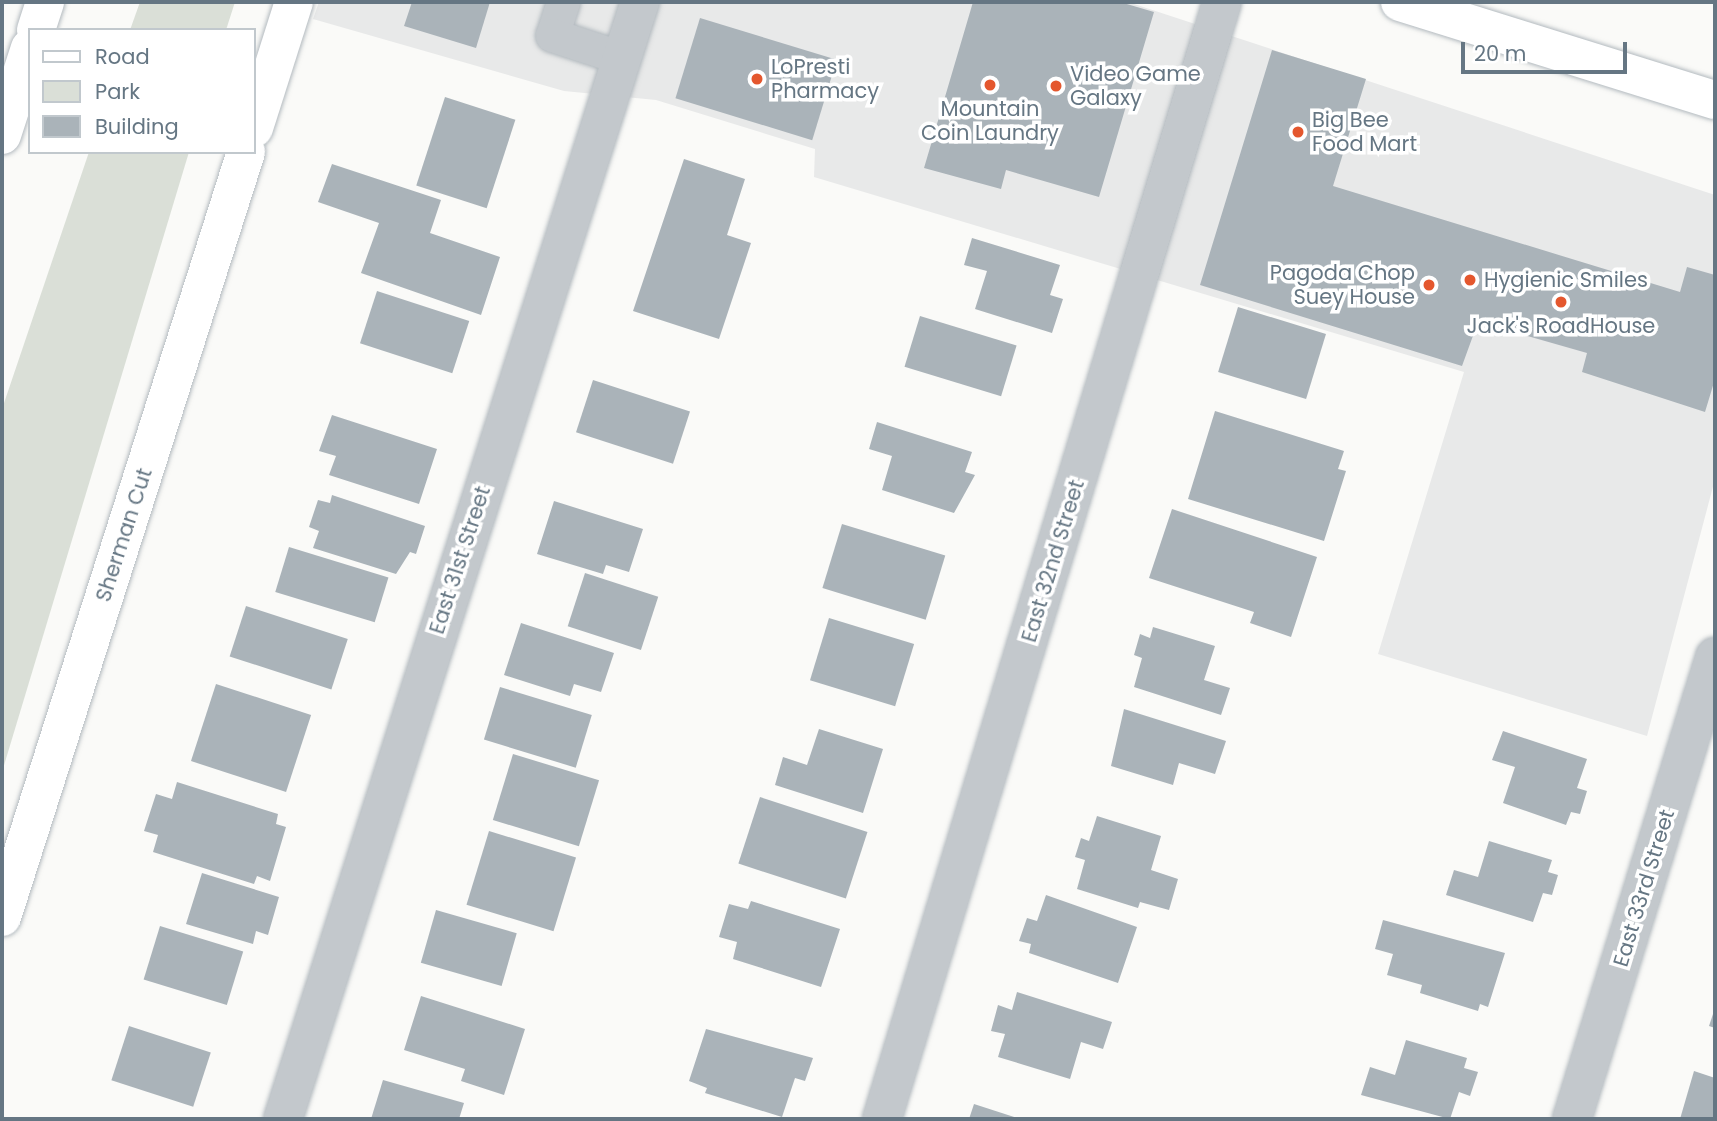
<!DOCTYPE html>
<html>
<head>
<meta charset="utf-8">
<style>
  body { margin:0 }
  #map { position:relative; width:1717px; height:1121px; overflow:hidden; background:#fafaf8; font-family:Poppins,sans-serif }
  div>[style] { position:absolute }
  .built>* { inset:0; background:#e8e9e9 }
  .green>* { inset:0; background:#dadfd7 }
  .building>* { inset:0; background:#aab3b9; transform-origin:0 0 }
  .roads { filter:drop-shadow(0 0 2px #b3babf) drop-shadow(0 0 2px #b3babf) }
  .lane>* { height:33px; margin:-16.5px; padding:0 16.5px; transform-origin:16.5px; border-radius:16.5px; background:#c3c8cc }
  .street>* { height:38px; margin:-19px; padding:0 19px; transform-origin:19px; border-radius:19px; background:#c3c8cc }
  .secondary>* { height:38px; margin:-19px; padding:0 19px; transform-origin:19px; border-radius:19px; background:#fff }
  .dots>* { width:19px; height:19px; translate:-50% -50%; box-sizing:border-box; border:4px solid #fff; border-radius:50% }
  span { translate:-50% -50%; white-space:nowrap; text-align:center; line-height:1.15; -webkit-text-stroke:7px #fff; paint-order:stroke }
  .poi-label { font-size:21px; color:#657683 }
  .left { translate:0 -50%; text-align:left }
  .right { translate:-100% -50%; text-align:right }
  .street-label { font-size:21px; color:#657683 }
  .frame { position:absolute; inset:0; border:4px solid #657683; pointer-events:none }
  .legend { position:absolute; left:28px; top:28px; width:228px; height:126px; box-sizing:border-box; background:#fff; border:2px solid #c1c8cd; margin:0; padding:9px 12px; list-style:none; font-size:21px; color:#657683 }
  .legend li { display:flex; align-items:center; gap:14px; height:35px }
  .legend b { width:35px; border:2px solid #c1c8cd }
  .scale { position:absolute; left:1461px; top:42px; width:166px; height:32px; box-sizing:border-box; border:4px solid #657683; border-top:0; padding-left:9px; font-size:21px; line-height:24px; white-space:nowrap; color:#657683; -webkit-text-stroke:5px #fff; paint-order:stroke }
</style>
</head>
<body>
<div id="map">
  <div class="built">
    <i style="clip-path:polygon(319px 2px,1128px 2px,1715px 195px,1715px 479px,1647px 736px,1378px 654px,1464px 372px,814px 177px,815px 149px,656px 100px,564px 91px,313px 19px)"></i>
  </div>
  <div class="green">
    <i style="clip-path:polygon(140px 2px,235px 2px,226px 30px,130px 30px)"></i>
    <i style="clip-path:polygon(89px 152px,189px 152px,2px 772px,2px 409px)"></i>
  </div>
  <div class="building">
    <i style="clip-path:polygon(412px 2px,490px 2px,476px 48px,404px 26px)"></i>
    <i style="clip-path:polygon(973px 2px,1120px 2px,1154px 12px,1099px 197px,1006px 170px,1001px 189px,924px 168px)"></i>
    <i style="left:700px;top:18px;width:143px;height:84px;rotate:17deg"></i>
    <i style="clip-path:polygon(1272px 50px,1366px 79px,1333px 186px,1680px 292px,1687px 267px,1715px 275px,1715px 379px,1705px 412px,1582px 372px,1587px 353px,1478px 322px,1462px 366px,1200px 285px)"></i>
    <i style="left:445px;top:97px;width:74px;height:93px;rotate:18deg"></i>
    <i style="clip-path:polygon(684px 159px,745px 179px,727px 235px,751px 243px,719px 339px,633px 311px)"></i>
    <i style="clip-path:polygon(332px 164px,441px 200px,430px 233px,500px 257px,481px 315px,361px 273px,379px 223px,318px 202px)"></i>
    <i style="clip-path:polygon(972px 238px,1060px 265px,1050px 295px,1063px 299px,1052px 333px,975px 309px,987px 271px,964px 265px)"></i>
    <i style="left:377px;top:291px;width:97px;height:55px;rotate:18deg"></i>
    <i style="left:1238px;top:307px;width:92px;height:68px;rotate:17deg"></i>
    <i style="left:920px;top:316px;width:101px;height:53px;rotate:17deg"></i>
    <i style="left:593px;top:380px;width:102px;height:55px;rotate:18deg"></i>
    <i style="clip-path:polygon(1215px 411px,1344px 451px,1338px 469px,1346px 471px,1324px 541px,1188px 499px)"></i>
    <i style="clip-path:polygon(332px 415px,437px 449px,419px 504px,329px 475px,336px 456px,319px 451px)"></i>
    <i style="clip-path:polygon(877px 422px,972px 452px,965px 472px,975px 475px,954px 513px,882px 490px,892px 456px,869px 449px)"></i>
    <i style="clip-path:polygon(332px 495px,425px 526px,416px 554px,410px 552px,396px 574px,313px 548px,319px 531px,309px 527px,318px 500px,330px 503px)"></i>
    <i style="clip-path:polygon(554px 501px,643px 529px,629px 572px,606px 565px,603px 574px,537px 554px)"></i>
    <i style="clip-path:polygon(1172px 509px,1317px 557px,1291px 637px,1250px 623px,1254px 612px,1149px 578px)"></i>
    <i style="left:842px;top:524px;width:108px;height:67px;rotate:17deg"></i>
    <i style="left:289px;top:547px;width:104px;height:47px;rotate:17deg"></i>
    <i style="left:585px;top:573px;width:77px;height:56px;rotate:18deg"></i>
    <i style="left:246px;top:606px;width:107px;height:53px;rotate:18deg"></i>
    <i style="left:829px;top:618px;width:89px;height:65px;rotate:17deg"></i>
    <i style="clip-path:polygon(521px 623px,614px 653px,601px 692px,574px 684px,570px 696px,504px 675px)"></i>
    <i style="clip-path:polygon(1153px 627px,1215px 646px,1204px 680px,1230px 688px,1221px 715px,1134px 687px,1142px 658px,1134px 655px,1140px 634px,1150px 638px)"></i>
    <i style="left:216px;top:684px;width:100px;height:81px;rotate:18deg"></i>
    <i style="left:500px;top:687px;width:96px;height:55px;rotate:17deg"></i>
    <i style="clip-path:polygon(1124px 709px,1226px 741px,1215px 774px,1179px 763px,1173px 785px,1111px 766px)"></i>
    <i style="clip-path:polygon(819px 729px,883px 749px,863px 813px,775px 785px,783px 757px,807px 765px)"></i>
    <i style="clip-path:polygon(1503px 731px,1587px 759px,1577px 788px,1587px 791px,1580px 814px,1571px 812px,1566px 825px,1503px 803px,1515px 767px,1492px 760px)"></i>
    <i style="left:513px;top:754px;width:90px;height:69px;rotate:17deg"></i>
    <i style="clip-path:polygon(177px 782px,278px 814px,276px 824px,286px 827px,270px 881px,257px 876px,254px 884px,153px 852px,158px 835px,144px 831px,156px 794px,172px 799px)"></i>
    <i style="left:760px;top:797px;width:113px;height:70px;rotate:18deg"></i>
    <i style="clip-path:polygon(1097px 816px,1161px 836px,1151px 870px,1178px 879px,1169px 910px,1140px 902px,1138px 908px,1077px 889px,1085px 860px,1075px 857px,1081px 838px,1089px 841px)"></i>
    <i style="left:489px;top:831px;width:91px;height:77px;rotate:17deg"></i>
    <i style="clip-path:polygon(1489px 841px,1552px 860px,1548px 872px,1558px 875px,1552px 895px,1543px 893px,1533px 922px,1446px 895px,1454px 870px,1478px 877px)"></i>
    <i style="clip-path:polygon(202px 873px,279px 897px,268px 935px,256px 931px,253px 944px,186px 924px)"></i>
    <i style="clip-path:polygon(1046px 895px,1137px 927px,1118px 983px,1029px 953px,1031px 944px,1019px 941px,1027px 918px,1037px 921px)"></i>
    <i style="clip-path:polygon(751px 901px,840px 929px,821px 987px,733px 959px,737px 942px,719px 937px,729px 904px,748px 909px)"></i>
    <i style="left:436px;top:910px;width:84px;height:55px;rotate:16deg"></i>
    <i style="clip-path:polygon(1383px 920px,1505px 953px,1488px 1007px,1480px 1004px,1478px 1011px,1420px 993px,1422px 985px,1387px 975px,1393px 954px,1375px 949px)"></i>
    <i style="left:160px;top:926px;width:87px;height:56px;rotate:17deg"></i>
    <i style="clip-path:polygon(1017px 992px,1112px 1022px,1103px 1049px,1081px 1042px,1070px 1079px,998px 1057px,1005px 1034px,991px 1031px,998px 1005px,1012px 1010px)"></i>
    <i style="clip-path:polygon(421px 996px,525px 1029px,504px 1095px,461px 1081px,465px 1069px,404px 1050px)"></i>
    <i style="clip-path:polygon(1715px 1008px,1715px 1028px,1709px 1026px)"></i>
    <i style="left:129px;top:1026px;width:86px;height:57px;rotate:18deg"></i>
    <i style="clip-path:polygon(706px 1029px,813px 1058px,805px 1081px,795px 1078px,782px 1117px,705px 1093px,707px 1088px,689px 1081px)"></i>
    <i style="clip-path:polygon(1406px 1040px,1467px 1058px,1464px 1068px,1478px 1072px,1470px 1096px,1459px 1092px,1450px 1119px,1361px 1095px,1370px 1067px,1395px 1075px)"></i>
    <i style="clip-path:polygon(1694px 1071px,1715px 1078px,1715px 1119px,1680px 1119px)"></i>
    <i style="clip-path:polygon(383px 1080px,464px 1103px,459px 1119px,371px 1119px)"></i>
    <i style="clip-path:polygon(974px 1104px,1020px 1119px,969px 1119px)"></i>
  </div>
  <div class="roads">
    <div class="lane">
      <i style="left:563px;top:2px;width:35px;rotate:108deg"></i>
      <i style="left:552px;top:35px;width:74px;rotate:18.2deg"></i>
    </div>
    <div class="street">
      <i style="left:283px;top:1119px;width:1173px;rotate:-72.28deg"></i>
      <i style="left:882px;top:1119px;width:1168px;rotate:-73.07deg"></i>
      <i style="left:1572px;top:1119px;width:484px;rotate:-72.8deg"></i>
    </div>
    <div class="secondary">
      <i style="left:1400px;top:2px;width:330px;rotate:17.3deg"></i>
      <i style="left:36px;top:30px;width:29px;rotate:-72deg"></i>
      <i style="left:254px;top:128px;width:132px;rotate:-72.4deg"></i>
      <i style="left:2px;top:135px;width:91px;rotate:-72.2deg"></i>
      <i style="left:2px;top:917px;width:803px;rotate:-72.31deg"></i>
    </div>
  </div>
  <div class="dots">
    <i style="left:757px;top:79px;background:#e4572e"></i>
    <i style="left:990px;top:85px;background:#e4572e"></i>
    <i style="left:1056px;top:86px;background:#e4572e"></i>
    <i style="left:1298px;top:132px;background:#e4572e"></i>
    <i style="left:1470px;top:280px;background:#e4572e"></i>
    <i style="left:1429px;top:285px;background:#e4572e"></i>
    <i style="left:1561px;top:302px;background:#e4572e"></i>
  </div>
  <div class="poi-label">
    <span class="left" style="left:771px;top:79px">LoPresti<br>Pharmacy</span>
    <span class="left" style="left:1070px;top:86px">Video Game<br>Galaxy</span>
    <span style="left:990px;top:121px">Mountain<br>Coin Laundry</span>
    <span class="left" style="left:1312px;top:132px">Big Bee<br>Food Mart</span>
    <span class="right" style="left:1415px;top:285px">Pagoda Chop<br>Suey House</span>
    <span class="left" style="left:1484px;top:280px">Hygienic Smiles</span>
    <span style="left:1561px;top:326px">Jack's RoadHouse</span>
  </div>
  <div class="street-label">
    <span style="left:124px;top:535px;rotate:-72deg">Sherman Cut</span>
    <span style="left:460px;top:560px;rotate:-72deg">East 31st Street</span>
    <span style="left:1053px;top:561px;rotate:-73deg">East 32nd Street</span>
    <span style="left:1644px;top:888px;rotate:-73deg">East 33rd Street</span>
  </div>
  <div class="frame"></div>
  <ul class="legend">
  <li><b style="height:9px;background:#fff"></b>Road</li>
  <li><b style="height:19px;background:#dadfd7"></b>Park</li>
  <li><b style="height:19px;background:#aab3b9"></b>Building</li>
  </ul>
  <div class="scale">20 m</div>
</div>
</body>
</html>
